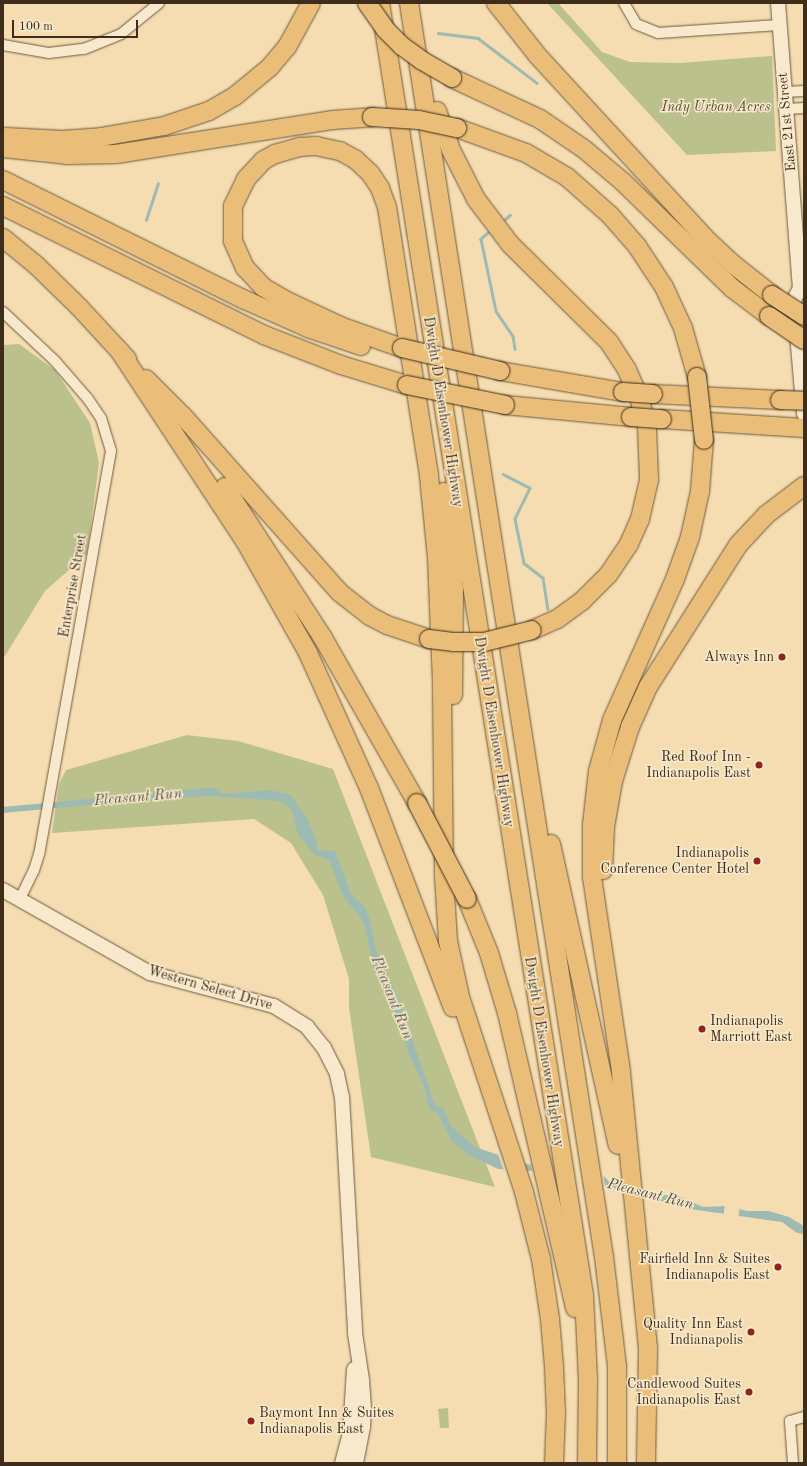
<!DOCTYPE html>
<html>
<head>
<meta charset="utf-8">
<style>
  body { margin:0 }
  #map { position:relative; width:807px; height:1466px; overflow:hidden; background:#f5ddb1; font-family:"Old Standard TT",serif }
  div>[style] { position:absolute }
  .green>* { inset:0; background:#bac18d }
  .water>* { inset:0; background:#9dbbb2 }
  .pier>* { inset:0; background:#f5ddb1; transform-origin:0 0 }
  .stream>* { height:2.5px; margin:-1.25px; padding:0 1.25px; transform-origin:1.25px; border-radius:1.25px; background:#9dbbb2 }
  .roads { filter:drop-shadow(0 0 1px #6c5940) drop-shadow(0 0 1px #6c5940) }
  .street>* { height:10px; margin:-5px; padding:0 5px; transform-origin:5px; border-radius:5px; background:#f8e9cc }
  .secondary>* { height:14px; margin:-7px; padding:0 7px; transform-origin:7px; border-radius:7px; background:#f8e9cc }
  .highway>* { height:18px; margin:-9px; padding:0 9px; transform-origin:9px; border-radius:9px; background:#eabe78 }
  .bridges { filter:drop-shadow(0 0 1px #3e2d1a) drop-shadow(0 0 1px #3e2d1a) }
  .highway-bridge>* { height:18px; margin:-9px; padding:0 9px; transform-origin:9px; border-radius:9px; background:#eabe78 }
  .dots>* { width:11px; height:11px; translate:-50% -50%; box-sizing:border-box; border:2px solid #f8e9cc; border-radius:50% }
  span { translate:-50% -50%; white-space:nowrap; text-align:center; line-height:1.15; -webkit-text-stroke:3px #f8e9cc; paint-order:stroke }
  .park-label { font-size:14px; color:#574b31; font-style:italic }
  .street-label { font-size:14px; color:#3e2d1a }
  .poi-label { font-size:14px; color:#3e2d1a }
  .right { translate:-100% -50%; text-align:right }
  .left { translate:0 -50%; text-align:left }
  .water-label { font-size:15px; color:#565040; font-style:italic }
  .frame { position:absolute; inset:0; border:4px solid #3e2d1a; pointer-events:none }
  .scale { position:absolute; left:12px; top:20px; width:126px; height:18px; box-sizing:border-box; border:2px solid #3e2d1a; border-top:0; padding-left:5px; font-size:12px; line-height:14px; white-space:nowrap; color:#3e2d1a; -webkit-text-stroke:3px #f8e9cc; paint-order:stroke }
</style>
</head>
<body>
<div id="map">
  <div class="green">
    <i style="clip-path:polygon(547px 3px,558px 3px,602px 52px,630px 62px,680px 63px,772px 56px,776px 151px,687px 155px)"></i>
    <i style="clip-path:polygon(19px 344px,55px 370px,90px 423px,99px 463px,87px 554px,45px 591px,3px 659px,3px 345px)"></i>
    <i style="clip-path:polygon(187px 735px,238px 741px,333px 769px,495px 1187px,371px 1157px,349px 1008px,349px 979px,323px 895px,291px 843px,254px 819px,52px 833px,59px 784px,66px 770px)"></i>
    <i style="clip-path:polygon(448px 1408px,449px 1428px,440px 1428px,438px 1409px)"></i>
  </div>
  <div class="water">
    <i style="clip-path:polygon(206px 788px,216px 788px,223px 794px,269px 790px,291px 795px,307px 818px,315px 836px,318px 850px,335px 851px,351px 894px,366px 908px,369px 917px,376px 950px,398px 998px,435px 1105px,443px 1108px,450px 1125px,475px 1147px,526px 1164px,605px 1177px,609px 1182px,648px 1191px,651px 1194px,678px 1196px,703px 1207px,727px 1206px,747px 1211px,769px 1211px,789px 1217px,804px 1226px,804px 1234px,797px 1233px,782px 1222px,690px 1209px,609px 1187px,533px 1171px,498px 1169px,469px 1155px,452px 1142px,438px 1114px,431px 1110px,427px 1103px,425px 1089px,407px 1050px,401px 1025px,374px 970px,365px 927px,360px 916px,344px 898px,329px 860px,315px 855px,304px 842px,298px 835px,292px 810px,280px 801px,213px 796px,165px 798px,3px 813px,3px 807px)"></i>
  </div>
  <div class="pier">
    <i style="clip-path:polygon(498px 1154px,523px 1161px,527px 1173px,504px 1171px)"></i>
    <i style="clip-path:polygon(530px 1162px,603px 1175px,606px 1189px,533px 1173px)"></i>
    <i style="clip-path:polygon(616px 1180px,644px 1187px,646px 1201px,618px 1192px)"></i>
    <i style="left:725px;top:1204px;width:15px;height:11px;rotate:8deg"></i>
  </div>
  <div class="stream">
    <i style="left:438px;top:33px;width:40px;rotate:7.1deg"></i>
    <i style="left:478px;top:38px;width:74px;rotate:37.3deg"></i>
    <i style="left:146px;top:220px;width:38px;rotate:-72deg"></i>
    <i style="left:503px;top:221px;width:9px;rotate:-41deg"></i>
    <i style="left:489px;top:232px;width:11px;rotate:139deg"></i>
    <i style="left:481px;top:239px;width:74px;rotate:78.2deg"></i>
    <i style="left:496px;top:311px;width:30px;rotate:56deg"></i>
    <i style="left:513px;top:336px;width:13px;rotate:81deg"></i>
    <i style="left:503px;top:474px;width:30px;rotate:27deg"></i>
    <i style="left:530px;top:488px;width:34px;rotate:116deg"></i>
    <i style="left:515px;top:519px;width:45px;rotate:78.4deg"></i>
    <i style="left:524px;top:563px;width:24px;rotate:38deg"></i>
    <i style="left:543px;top:578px;width:31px;rotate:81deg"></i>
  </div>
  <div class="roads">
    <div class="street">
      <i style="left:624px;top:3px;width:24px;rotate:60deg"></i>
      <i style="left:636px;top:24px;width:24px;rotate:22deg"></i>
      <i style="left:658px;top:33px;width:121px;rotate:-3.8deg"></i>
      <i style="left:3px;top:45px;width:47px;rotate:9.9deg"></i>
      <i style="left:49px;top:53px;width:35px;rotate:-7deg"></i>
      <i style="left:84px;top:49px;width:40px;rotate:-22deg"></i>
      <i style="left:121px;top:34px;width:49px;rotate:-39.2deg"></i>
      <i style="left:785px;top:92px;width:19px;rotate:-3deg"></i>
      <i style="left:786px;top:109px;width:18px;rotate:-3deg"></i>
      <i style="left:3px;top:312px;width:71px;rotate:43.3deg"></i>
      <i style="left:55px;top:361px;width:50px;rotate:49deg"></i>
      <i style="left:88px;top:399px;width:23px;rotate:56deg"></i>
      <i style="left:101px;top:418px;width:34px;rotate:73deg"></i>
      <i style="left:111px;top:451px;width:409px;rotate:100.1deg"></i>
      <i style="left:39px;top:854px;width:17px;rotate:107deg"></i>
      <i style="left:34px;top:870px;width:32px;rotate:116deg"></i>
      <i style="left:793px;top:1463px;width:42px;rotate:-94.1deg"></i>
      <i style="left:790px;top:1421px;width:15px;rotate:-16deg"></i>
    </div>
    <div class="secondary">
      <i style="left:778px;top:3px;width:286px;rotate:85.6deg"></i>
      <i style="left:800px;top:288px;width:13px;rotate:117deg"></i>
      <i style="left:794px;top:300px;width:114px;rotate:85deg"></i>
      <i style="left:3px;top:890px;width:169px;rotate:29.5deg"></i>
      <i style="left:150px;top:973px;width:128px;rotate:14.9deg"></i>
      <i style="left:274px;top:1006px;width:39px;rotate:32deg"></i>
      <i style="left:307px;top:1027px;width:27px;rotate:51deg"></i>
      <i style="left:324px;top:1048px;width:29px;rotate:63deg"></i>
      <i style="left:337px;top:1074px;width:24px;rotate:78deg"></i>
      <i style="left:342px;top:1097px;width:236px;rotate:86.8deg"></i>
      <i style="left:355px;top:1333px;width:48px;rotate:81.5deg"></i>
      <i style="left:362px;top:1380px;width:31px;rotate:86deg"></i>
      <i style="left:364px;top:1411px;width:16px;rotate:94deg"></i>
      <i style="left:363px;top:1427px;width:37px;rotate:101deg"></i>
      <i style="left:342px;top:1463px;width:31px;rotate:-75deg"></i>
      <i style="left:350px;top:1433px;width:64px;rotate:-86.4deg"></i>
    </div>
    <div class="highway">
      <i style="left:380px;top:3px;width:1308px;rotate:81.03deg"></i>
      <i style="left:584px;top:1295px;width:84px;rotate:87.3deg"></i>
      <i style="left:588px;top:1379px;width:84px;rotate:90.7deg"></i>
      <i style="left:409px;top:3px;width:1269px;rotate:81.16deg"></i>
      <i style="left:604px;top:1257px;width:110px;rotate:83.2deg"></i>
      <i style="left:617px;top:1366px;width:97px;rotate:90deg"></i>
      <i style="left:496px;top:3px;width:66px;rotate:51.7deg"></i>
      <i style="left:537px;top:55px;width:248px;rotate:47.4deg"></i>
      <i style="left:705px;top:238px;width:40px;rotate:43deg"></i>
      <i style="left:734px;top:265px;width:48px;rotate:38.3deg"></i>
      <i style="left:452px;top:78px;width:97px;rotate:25deg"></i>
      <i style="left:540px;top:119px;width:53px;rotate:34.3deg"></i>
      <i style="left:584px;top:149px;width:51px;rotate:40.2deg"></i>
      <i style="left:623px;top:182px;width:152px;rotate:44.2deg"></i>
      <i style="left:732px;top:288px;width:46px;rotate:37.1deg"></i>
      <i style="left:437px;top:111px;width:41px;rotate:70.3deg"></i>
      <i style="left:451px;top:150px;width:55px;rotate:63deg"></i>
      <i style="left:476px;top:199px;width:56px;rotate:52.9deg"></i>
      <i style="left:510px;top:244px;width:139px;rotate:44.7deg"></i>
      <i style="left:609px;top:342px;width:33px;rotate:57deg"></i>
      <i style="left:627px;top:370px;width:30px;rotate:66deg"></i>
      <i style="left:639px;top:397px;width:31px;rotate:75deg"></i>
      <i style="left:647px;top:427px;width:53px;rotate:87.8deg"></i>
      <i style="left:649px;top:480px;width:40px;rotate:103deg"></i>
      <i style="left:640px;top:519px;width:27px;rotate:114deg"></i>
      <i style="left:629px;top:544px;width:37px;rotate:124deg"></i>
      <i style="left:608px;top:575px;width:37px;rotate:135deg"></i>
      <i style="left:582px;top:601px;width:31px;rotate:144deg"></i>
      <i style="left:557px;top:619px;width:27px;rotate:156deg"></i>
      <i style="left:457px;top:128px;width:73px;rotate:19.9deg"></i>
      <i style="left:526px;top:153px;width:48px;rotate:30.3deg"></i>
      <i style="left:567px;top:177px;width:57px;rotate:41.5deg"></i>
      <i style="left:610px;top:215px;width:41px;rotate:48.9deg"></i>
      <i style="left:637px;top:246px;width:49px;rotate:56.6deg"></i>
      <i style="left:664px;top:287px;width:45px;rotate:65.1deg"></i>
      <i style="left:683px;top:328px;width:51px;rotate:74.1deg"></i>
      <i style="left:6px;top:137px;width:56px;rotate:3.1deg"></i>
      <i style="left:62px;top:140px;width:39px;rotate:-4deg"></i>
      <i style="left:101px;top:137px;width:64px;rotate:-9.9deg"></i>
      <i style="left:164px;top:126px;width:47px;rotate:-18.4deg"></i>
      <i style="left:209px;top:111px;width:30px;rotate:-30deg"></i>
      <i style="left:235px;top:96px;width:45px;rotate:-39.6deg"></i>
      <i style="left:270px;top:67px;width:26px;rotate:-50deg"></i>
      <i style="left:287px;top:47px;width:50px;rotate:-61.4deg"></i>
      <i style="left:3px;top:148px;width:64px;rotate:6.2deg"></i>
      <i style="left:67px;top:155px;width:49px;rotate:-1.2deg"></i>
      <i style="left:116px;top:154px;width:220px;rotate:-8.9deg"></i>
      <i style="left:333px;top:120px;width:39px;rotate:-4deg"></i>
      <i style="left:3px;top:180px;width:268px;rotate:26.4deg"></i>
      <i style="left:243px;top:299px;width:71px;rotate:24deg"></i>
      <i style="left:308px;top:328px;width:56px;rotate:18.8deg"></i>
      <i style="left:3px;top:206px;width:291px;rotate:26.3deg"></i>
      <i style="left:264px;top:335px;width:83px;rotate:21.3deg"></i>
      <i style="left:341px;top:365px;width:69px;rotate:16.9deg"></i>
      <i style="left:3px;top:238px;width:43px;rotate:39.3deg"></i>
      <i style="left:36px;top:265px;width:60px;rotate:44.3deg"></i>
      <i style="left:79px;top:307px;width:71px;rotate:47.3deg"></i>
      <i style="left:402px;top:348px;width:66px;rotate:-160.5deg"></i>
      <i style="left:340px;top:326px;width:59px;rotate:-154.7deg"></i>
      <i style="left:287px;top:301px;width:28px;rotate:-150deg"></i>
      <i style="left:263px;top:287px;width:26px;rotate:-133deg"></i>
      <i style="left:245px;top:268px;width:30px;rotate:-114deg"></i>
      <i style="left:233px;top:241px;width:35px;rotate:-90deg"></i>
      <i style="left:233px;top:206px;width:30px;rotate:-64deg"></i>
      <i style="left:246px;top:179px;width:26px;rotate:-47deg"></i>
      <i style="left:264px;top:160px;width:13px;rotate:-29deg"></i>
      <i style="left:275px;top:154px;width:26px;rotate:-16deg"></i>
      <i style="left:300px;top:147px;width:16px;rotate:-4deg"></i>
      <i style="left:316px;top:146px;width:25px;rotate:12deg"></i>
      <i style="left:340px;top:151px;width:18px;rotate:29deg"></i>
      <i style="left:356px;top:160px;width:19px;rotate:43deg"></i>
      <i style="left:370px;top:173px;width:18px;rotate:56deg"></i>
      <i style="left:380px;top:188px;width:20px;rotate:70deg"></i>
      <i style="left:387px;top:207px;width:272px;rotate:81.1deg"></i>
      <i style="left:429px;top:476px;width:82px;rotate:84.4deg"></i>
      <i style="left:437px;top:558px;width:127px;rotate:87.7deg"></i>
      <i style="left:442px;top:685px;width:191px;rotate:89.4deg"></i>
      <i style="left:444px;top:876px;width:65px;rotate:86.5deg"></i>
      <i style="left:448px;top:941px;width:57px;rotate:77.9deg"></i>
      <i style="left:460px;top:997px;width:205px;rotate:71.8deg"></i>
      <i style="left:524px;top:1192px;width:69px;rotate:75.8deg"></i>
      <i style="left:541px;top:1259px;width:61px;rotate:81.5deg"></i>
      <i style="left:550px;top:1319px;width:48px;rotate:85.2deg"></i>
      <i style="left:554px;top:1367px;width:45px;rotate:87.5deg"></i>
      <i style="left:556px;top:1412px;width:51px;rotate:92.2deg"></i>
      <i style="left:119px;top:350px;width:229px;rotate:56.6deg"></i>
      <i style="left:245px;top:541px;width:129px;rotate:60.6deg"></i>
      <i style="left:308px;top:653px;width:148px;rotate:65.7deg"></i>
      <i style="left:369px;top:788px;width:235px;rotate:69.1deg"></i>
      <i style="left:500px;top:371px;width:125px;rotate:9.7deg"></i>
      <i style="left:146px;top:379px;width:52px;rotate:45deg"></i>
      <i style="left:183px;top:416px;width:235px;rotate:48.4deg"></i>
      <i style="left:339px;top:592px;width:39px;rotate:38deg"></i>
      <i style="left:370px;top:616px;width:19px;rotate:28deg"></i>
      <i style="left:387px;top:625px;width:44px;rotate:18.4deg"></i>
      <i style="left:653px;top:394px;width:127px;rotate:2.7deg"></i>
      <i style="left:505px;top:405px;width:127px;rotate:5.4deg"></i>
      <i style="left:662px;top:419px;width:142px;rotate:3.6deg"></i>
      <i style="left:225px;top:487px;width:180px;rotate:57deg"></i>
      <i style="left:323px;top:638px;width:190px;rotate:60.3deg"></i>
      <i style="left:444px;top:492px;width:97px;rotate:84.1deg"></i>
      <i style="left:454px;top:588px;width:107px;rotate:90.5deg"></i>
      <i style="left:551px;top:844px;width:308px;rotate:77.5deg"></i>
      <i style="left:603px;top:870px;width:43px;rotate:-87.3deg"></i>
      <i style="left:605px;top:827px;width:47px;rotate:-80.1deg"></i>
      <i style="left:613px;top:781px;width:57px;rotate:-72.5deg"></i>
      <i style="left:630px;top:727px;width:44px;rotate:-65.8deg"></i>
      <i style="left:648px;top:687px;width:168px;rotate:-57.6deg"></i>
      <i style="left:738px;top:545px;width:41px;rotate:-47deg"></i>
      <i style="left:766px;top:515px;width:48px;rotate:-37.3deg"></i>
      <i style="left:467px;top:899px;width:58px;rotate:67.8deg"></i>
      <i style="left:489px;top:953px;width:63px;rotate:73.3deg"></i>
      <i style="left:507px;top:1013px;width:303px;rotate:77deg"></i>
      <i style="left:646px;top:1463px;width:115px;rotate:-89deg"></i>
      <i style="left:648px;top:1348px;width:278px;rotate:-95.6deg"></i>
      <i style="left:621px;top:1071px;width:195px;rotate:-98.5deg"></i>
      <i style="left:592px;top:878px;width:53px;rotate:-90deg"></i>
      <i style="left:592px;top:825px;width:54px;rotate:-83.7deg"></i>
      <i style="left:598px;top:771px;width:53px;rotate:-74.6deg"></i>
      <i style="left:612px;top:720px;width:154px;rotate:-65.9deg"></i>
      <i style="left:675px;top:579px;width:45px;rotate:-70.3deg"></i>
      <i style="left:690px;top:537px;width:47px;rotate:-77.7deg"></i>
      <i style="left:700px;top:491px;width:51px;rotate:-85.5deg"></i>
    </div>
  </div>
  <div class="bridges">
    <div class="highway-bridge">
      <i style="left:367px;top:3px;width:33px;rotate:55deg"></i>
      <i style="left:386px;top:30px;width:23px;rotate:45deg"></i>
      <i style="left:402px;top:46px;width:24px;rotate:36deg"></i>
      <i style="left:421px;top:60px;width:36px;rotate:30deg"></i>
      <i style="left:372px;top:117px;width:47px;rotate:3.7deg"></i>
      <i style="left:419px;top:120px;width:39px;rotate:12deg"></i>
      <i style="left:772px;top:295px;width:38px;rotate:33deg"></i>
      <i style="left:769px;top:316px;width:42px;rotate:34.4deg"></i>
      <i style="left:402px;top:348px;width:101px;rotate:13.2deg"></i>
      <i style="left:697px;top:377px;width:63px;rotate:83.7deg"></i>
      <i style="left:407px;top:385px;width:100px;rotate:11.5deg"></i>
      <i style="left:623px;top:392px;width:30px;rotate:4deg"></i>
      <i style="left:780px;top:400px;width:24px;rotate:2deg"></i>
      <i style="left:631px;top:417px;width:31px;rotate:4deg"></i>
      <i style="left:429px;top:639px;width:24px;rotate:7deg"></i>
      <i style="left:453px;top:642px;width:31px"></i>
      <i style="left:484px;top:642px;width:49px;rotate:-14deg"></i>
      <i style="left:417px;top:803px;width:108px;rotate:62.5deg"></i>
    </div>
  </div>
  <div class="dots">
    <i style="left:782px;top:657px;background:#8f2418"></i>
    <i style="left:759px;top:765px;background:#8f2418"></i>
    <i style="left:757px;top:861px;background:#8f2418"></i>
    <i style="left:702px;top:1029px;background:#8f2418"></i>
    <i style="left:778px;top:1267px;background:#8f2418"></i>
    <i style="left:751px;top:1332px;background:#8f2418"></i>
    <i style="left:749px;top:1392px;background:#8f2418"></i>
    <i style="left:251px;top:1421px;background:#8f2418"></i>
  </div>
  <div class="park-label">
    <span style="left:716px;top:107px">Indy Urban Acres</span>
  </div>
  <div class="street-label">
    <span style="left:787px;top:122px;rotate:-95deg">East 21st Street</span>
    <span style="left:443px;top:412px;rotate:81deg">Dwight D Eisenhower Highway</span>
    <span style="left:73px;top:586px;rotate:-80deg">Enterprise Street</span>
    <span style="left:494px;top:732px;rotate:81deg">Dwight D Eisenhower Highway</span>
    <span style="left:210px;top:988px;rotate:16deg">Western Select Drive</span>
    <span style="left:544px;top:1052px;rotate:81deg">Dwight D Eisenhower Highway</span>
  </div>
  <div class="poi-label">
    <span class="right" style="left:774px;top:657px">Always Inn</span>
    <span class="right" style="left:751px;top:765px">Red Roof Inn -<br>Indianapolis East</span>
    <span class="right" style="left:749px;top:861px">Indianapolis<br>Conference Center Hotel</span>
    <span class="left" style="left:710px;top:1029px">Indianapolis<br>Marriott East</span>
    <span class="right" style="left:770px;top:1267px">Fairfield Inn &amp; Suites<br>Indianapolis East</span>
    <span class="right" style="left:743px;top:1332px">Quality Inn East<br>Indianapolis</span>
    <span class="right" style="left:741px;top:1392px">Candlewood Suites<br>Indianapolis East</span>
    <span class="left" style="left:259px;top:1421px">Baymont Inn &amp; Suites<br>Indianapolis East</span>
  </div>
  <div class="water-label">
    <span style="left:138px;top:798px;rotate:-5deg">Pleasant Run</span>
    <span style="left:391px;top:998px;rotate:68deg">Pleasant Run</span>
    <span style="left:650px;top:1195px;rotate:14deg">Pleasant Run</span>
  </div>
  <div class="frame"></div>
  <div class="scale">100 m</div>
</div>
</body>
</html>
